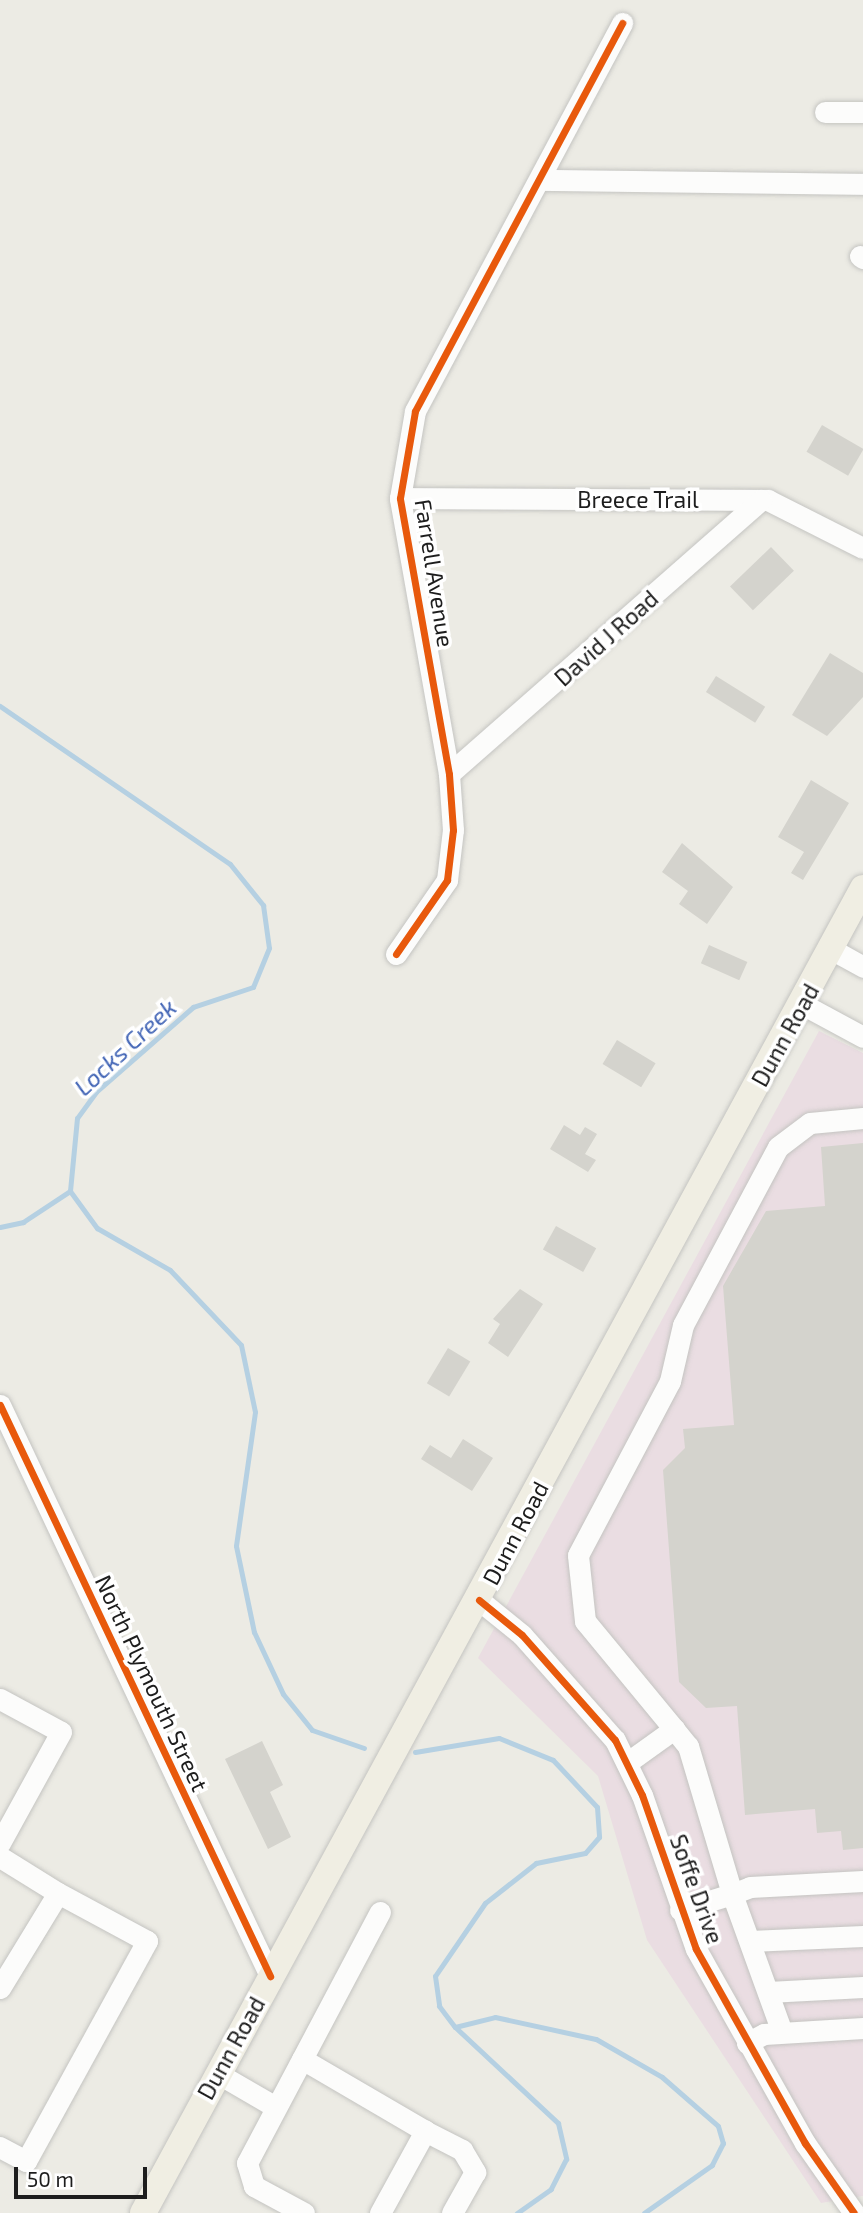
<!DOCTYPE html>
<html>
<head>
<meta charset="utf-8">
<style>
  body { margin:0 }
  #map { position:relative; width:863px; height:2213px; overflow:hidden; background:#ecebe4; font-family:"Exo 2",sans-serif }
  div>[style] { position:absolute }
  .industrial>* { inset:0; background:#eadde2 }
  .stream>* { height:5px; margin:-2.5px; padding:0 2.5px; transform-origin:2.5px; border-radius:2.5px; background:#b5d0e2 }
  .building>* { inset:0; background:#d4d3cd; transform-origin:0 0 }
  .roads { filter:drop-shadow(0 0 2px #c4c4c1) drop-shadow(0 0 2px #c4c4c1) }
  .minor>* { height:21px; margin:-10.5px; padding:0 10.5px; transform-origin:10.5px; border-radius:10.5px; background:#fcfcfb }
  .major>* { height:26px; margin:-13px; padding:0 13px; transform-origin:13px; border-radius:13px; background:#f0eee3 }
  .cycleway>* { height:7px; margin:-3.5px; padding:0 3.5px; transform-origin:3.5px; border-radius:3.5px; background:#e8590c }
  span { translate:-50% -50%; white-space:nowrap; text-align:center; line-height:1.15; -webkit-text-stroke:7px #fff; paint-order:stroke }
  .street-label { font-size:23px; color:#1d1d1d }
  .water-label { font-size:24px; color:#4164b5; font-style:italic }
  .scale { position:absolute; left:14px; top:2167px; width:133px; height:32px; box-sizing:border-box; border:4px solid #1d1d1d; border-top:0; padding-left:9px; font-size:21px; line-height:24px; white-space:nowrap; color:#1d1d1d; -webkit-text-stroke:5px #fff; paint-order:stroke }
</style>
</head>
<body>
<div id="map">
  <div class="industrial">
    <i style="clip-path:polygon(819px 1031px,863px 1053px,863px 2196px,821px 2203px,647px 1940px,598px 1776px,478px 1658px)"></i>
  </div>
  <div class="stream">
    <i style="left:0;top:706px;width:279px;rotate:34.5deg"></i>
    <i style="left:230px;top:864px;width:53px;rotate:51.2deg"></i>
    <i style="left:263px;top:905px;width:43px;rotate:82.1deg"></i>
    <i style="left:269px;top:948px;width:42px;rotate:112.3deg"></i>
    <i style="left:253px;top:987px;width:63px;rotate:161.6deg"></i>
    <i style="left:193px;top:1007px;width:129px;rotate:138.8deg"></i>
    <i style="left:96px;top:1092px;width:32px;rotate:126deg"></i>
    <i style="left:77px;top:1118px;width:73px;rotate:95.5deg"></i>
    <i style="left:70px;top:1191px;width:46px;rotate:53.9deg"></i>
    <i style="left:97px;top:1228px;width:84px;rotate:29.9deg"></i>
    <i style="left:170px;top:1270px;width:103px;rotate:46.6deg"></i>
    <i style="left:241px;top:1345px;width:68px;rotate:78.2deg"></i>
    <i style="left:255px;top:1412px;width:135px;rotate:98.1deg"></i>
    <i style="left:236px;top:1546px;width:88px;rotate:78.2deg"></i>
    <i style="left:254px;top:1632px;width:68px;rotate:64.9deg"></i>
    <i style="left:283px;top:1694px;width:46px;rotate:51.1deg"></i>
    <i style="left:312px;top:1730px;width:55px;rotate:19.1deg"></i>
    <i style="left:0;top:1227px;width:24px;rotate:-12deg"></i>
    <i style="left:23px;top:1222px;width:56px;rotate:-33.4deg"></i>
    <i style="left:415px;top:1752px;width:85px;rotate:-9.5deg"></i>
    <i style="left:499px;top:1738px;width:58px;rotate:22.2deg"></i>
    <i style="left:553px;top:1760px;width:64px;rotate:46.9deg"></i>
    <i style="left:597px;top:1807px;width:30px;rotate:86deg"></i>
    <i style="left:599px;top:1837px;width:21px;rotate:131deg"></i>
    <i style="left:585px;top:1853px;width:50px;rotate:168.5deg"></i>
    <i style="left:536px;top:1863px;width:65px;rotate:141.9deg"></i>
    <i style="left:485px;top:1903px;width:88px;rotate:124.4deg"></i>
    <i style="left:435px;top:1976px;width:30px;rotate:82deg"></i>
    <i style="left:439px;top:2006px;width:26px;rotate:53deg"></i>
    <i style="left:455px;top:2027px;width:41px;rotate:-14deg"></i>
    <i style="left:495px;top:2017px;width:103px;rotate:12.3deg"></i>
    <i style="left:596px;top:2039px;width:76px;rotate:29.9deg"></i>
    <i style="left:662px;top:2077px;width:74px;rotate:41.2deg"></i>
    <i style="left:718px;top:2126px;width:18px;rotate:74deg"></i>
    <i style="left:723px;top:2143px;width:25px;rotate:117deg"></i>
    <i style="left:712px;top:2165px;width:83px;rotate:144.8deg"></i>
    <i style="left:455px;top:2027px;width:141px;rotate:43deg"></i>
    <i style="left:558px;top:2123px;width:37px;rotate:77deg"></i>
    <i style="left:566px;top:2159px;width:34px;rotate:117deg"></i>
    <i style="left:551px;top:2189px;width:42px;rotate:144.8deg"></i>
  </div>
  <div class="building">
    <i style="left:822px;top:425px;width:48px;height:31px;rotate:30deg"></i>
    <i style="left:771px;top:547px;width:33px;height:57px;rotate:46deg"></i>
    <i style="clip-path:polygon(830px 653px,863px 673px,863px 697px,827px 736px,792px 715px)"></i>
    <i style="left:716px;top:676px;width:58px;height:19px;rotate:32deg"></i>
    <i style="clip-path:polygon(811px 780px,849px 803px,803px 880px,791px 873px,804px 852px,778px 837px)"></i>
    <i style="clip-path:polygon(682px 843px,733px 887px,707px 924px,679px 904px,688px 891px,662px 872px)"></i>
    <i style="left:709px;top:945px;width:42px;height:20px;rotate:24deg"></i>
    <i style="left:617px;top:1040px;width:45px;height:28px;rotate:31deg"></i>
    <i style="clip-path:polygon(564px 1125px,580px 1135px,585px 1127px,597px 1134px,585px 1154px,596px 1160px,588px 1172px,550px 1149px)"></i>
    <i style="clip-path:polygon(863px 1143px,863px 1848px,843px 1850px,841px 1831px,817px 1833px,815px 1809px,745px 1815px,737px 1706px,706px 1708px,679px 1682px,663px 1470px,685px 1448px,683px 1429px,734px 1425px,723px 1286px,766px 1211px,825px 1206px,821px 1147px)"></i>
    <i style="left:556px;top:1226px;width:46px;height:27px;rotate:29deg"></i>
    <i style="clip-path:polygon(520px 1289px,543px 1304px,508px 1357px,488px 1343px,500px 1324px,493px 1319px)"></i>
    <i style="left:448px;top:1348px;width:26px;height:41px;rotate:31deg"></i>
    <i style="clip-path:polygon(463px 1439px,493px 1458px,472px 1491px,421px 1459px,430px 1445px,451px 1458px)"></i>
    <i style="clip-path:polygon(262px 1741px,283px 1785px,270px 1792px,291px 1837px,268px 1849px,225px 1759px)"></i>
  </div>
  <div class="roads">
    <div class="minor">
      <i style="left:825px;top:112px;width:38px"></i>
      <i style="left:544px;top:180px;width:319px;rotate:0.7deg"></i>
      <i style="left:860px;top:256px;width:4px;rotate:34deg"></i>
      <i style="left:400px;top:498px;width:368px;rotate:0.3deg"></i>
      <i style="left:768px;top:500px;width:106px;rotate:26.8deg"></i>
      <i style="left:449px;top:774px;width:415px;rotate:-41.3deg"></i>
      <i style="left:831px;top:949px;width:37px;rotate:29deg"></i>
      <i style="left:396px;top:954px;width:90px;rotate:-55.4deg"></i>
      <i style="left:447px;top:880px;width:50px;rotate:-83.2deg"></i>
      <i style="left:453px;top:830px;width:56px;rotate:-94.1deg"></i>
      <i style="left:449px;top:774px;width:280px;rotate:-100.1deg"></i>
      <i style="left:400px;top:498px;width:88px;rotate:-80.2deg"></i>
      <i style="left:415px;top:411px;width:440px;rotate:-61.9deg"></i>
      <i style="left:802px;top:1004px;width:69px;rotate:28.4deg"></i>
      <i style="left:0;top:1405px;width:632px;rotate:64.69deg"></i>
      <i style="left:479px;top:1600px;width:55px;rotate:39.1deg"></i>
      <i style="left:522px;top:1635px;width:140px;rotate:48.5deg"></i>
      <i style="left:615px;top:1740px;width:61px;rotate:63.9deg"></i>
      <i style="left:642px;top:1795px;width:163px;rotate:70.7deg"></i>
      <i style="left:696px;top:1949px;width:223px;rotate:60.7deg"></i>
      <i style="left:805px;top:2143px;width:85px;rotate:55deg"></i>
      <i style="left:0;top:1699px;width:69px;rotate:28.4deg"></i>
      <i style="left:61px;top:1732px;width:127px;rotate:118.8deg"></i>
      <i style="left:674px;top:1729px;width:140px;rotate:-129.5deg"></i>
      <i style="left:585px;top:1621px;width:66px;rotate:-96.1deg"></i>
      <i style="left:578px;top:1555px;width:197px;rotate:-62.1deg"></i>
      <i style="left:670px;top:1381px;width:57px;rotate:-76.9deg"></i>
      <i style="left:683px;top:1325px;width:202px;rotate:-61.9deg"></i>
      <i style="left:778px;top:1147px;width:40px;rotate:-37deg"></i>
      <i style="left:810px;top:1123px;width:53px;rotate:-5.4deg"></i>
      <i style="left:628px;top:1762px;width:57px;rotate:-35.7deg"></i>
      <i style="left:674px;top:1729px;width:22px;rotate:51deg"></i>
      <i style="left:688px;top:1746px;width:154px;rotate:73.4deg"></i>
      <i style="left:732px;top:1894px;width:19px;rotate:-21deg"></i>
      <i style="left:750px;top:1887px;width:113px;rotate:-3deg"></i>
      <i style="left:0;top:1857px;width:68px;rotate:31.8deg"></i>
      <i style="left:680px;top:1910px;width:54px;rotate:-17.1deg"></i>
      <i style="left:732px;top:1894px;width:147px;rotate:70.1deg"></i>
      <i style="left:750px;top:1941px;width:113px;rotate:-2.5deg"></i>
      <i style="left:0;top:1988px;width:111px;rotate:-58.6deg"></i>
      <i style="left:58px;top:1893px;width:101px;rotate:28.3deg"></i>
      <i style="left:147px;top:1941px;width:251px;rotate:118.8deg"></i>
      <i style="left:26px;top:2161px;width:30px;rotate:-152deg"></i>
      <i style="left:768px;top:1992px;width:95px;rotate:-3deg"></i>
      <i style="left:747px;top:2043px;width:19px;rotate:-28deg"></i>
      <i style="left:764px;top:2034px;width:99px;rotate:-3.5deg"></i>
      <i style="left:302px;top:2059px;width:143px;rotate:30.3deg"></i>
      <i style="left:217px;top:2073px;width:66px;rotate:30.1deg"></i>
      <i style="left:304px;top:2213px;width:57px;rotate:-151.6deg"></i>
      <i style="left:254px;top:2186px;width:24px;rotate:-107deg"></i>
      <i style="left:247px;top:2163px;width:284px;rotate:-62.1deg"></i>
      <i style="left:380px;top:2213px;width:94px;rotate:-61.2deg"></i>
      <i style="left:425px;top:2131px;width:42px;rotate:27.2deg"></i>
      <i style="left:462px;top:2150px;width:26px;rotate:59deg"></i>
      <i style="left:475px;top:2172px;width:47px;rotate:119.3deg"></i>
    </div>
    <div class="major">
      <i style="left:143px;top:2213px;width:1508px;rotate:-61.48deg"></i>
    </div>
  </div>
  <div class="cycleway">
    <i style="left:396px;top:954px;width:90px;rotate:-55.4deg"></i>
    <i style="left:447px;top:880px;width:50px;rotate:-83.2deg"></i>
    <i style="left:453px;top:830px;width:56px;rotate:-94.1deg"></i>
    <i style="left:449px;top:774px;width:280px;rotate:-100.1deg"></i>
    <i style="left:400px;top:498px;width:88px;rotate:-80.2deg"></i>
    <i style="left:415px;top:411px;width:440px;rotate:-61.9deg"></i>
    <i style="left:0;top:1405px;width:632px;rotate:64.69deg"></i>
    <i style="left:479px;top:1600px;width:55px;rotate:39.1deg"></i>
    <i style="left:522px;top:1635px;width:140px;rotate:48.5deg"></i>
    <i style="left:615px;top:1740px;width:61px;rotate:63.9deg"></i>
    <i style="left:642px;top:1795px;width:163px;rotate:70.7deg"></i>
    <i style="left:696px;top:1949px;width:223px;rotate:60.7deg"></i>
    <i style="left:805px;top:2143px;width:85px;rotate:55deg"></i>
  </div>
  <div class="street-label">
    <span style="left:638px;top:499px">Breece Trail</span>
    <span style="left:435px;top:573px;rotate:81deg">Farrell Avenue</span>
    <span style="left:606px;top:638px;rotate:-42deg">David J Road</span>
    <span style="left:785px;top:1035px;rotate:-61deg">Dunn Road</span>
    <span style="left:515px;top:1533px;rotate:-62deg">Dunn Road</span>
    <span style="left:152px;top:1683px;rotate:65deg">North Plymouth Street</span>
    <span style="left:697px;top:1889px;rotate:70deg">Soffe Drive</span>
    <span style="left:231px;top:2048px;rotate:-61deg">Dunn Road</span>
  </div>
  <div class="water-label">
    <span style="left:125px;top:1047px;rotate:-43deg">Locks Creek</span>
  </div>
  <div class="scale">50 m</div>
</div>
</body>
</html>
